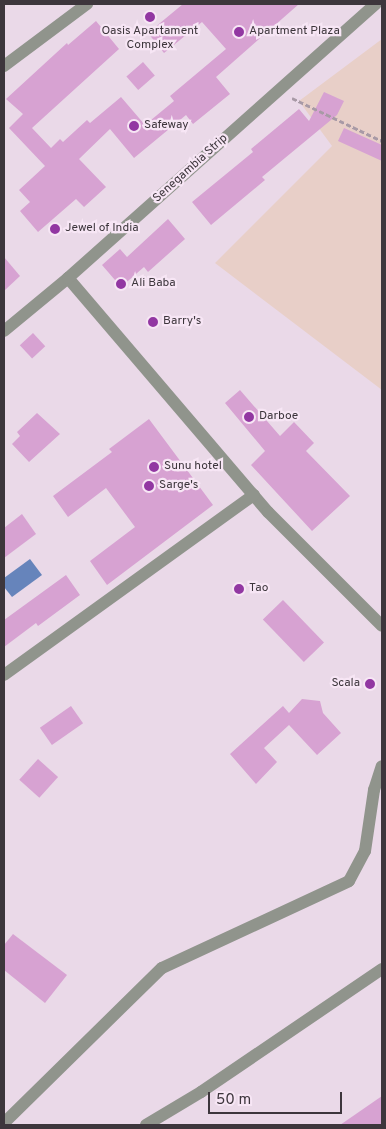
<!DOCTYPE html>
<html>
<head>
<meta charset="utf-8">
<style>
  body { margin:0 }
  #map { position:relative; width:386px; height:1129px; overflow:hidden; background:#ead9e8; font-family:Overpass,sans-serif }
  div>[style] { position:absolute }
  .commercial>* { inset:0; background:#e8cfc8 }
  .water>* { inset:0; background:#6684bb }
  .building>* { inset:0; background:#d7a2d2; transform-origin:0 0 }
  .path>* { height:3px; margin-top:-1.5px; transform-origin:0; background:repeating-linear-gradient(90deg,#a89aa6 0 5px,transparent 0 7.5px) }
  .minor>* { height:12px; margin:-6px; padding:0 6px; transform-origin:6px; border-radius:6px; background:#90948c }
  .dots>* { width:14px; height:14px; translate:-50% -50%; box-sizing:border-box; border:2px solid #f7e6f5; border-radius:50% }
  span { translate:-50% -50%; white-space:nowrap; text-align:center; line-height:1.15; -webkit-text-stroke:4.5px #f7e6f5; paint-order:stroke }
  .poi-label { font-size:12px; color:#3d363c }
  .left { translate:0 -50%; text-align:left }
  .right { translate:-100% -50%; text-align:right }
  .street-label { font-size:12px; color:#3d363c }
  .frame { position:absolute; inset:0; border:5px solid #3d363c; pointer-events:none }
  .scale { position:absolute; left:208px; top:1092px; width:134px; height:22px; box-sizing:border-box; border:2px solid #3d363c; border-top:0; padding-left:6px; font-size:15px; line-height:18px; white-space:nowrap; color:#3d363c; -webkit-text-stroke:4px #f7e6f5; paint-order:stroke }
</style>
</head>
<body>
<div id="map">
  <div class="commercial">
    <i style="clip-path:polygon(382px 39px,382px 390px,215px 263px,332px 146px,299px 101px)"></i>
  </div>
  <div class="water">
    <i style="clip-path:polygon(30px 559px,42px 575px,12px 597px,4px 587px,4px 578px)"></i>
  </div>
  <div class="building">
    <i style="clip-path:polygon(183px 4px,299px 4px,216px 77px,230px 94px,193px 124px,186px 115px,134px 158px,110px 129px,79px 159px,106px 187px,84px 207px,76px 199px,38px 232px,20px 211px,30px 202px,19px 190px,45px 166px,9px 128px,23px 114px,6px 99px,67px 43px,68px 45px,96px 21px,119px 49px,32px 128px,51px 148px,60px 139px,63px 142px,87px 120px,90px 123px,121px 97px,145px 125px,174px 101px,170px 96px,226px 49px,202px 22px,164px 53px,148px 33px)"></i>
    <i style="left:143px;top:62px;width:18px;height:22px;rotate:49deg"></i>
    <i style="clip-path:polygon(324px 92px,344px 101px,337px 115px,262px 177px,265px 180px,211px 225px,192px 202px,253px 152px,251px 149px,299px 109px,309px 121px)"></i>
    <i style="clip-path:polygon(344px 128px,382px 145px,382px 161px,338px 141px)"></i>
    <i style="clip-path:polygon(168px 219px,185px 239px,148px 272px,144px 267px,121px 287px,102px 265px,120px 249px,127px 257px)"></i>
    <i style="clip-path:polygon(4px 257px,20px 276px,4px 291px)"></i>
    <i style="left:33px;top:333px;width:18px;height:18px;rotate:47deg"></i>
    <i style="clip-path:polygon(240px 390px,280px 436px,294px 422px,314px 443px,306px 451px,350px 496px,312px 531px,251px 465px,265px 451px,225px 403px)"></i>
    <i style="clip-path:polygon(37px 413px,60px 434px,29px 462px,12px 444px,20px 436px,17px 432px)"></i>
    <i style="clip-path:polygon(149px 419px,213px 505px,107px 585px,90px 561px,135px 527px,106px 488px,68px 517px,53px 496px,112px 452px,109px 449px)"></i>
    <i style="clip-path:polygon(22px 514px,36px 534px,4px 558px,4px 528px)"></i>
    <i style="clip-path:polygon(66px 575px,80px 595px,38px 626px,36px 623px,4px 647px,4px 620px)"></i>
    <i style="left:283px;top:600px;width:59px;height:28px;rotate:46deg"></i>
    <i style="clip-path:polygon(302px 699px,320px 701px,323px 713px,341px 733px,317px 755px,289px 725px,264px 748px,277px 762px,256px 784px,230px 754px,283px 706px,289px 713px)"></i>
    <i style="left:71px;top:706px;width:21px;height:38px;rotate:55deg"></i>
    <i style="left:38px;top:759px;width:27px;height:28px;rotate:42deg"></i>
    <i style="clip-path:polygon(13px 934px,67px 975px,45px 1003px,4px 970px,4px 945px)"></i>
    <i style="clip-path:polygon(382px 1096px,382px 1125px,340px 1125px)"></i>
  </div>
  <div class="path">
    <i style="left:292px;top:98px;width:100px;rotate:25.5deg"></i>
  </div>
  <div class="minor">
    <i style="left:4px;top:66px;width:104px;rotate:-36.8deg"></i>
    <i style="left:68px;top:278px;width:308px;rotate:49.5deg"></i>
    <i style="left:268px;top:512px;width:161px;rotate:45deg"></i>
    <i style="left:4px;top:331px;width:83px;rotate:-39.6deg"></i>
    <i style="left:68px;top:278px;width:412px;rotate:-41.7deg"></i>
    <i style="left:4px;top:675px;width:308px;rotate:-35.8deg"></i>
    <i style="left:4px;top:1123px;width:221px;rotate:-44.5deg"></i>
    <i style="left:162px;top:968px;width:206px;rotate:-24.9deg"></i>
    <i style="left:349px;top:881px;width:34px;rotate:-62deg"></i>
    <i style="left:365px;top:851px;width:62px;rotate:-81.6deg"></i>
    <i style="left:374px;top:790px;width:25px;rotate:-72deg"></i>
    <i style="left:146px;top:1125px;width:64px;rotate:-31deg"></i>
    <i style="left:201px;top:1092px;width:219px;rotate:-34.2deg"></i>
  </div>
  <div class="dots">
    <i style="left:150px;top:17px;background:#9237a2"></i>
    <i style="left:239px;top:32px;background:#9237a2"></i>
    <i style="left:134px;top:126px;background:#9237a2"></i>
    <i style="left:55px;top:229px;background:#9237a2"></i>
    <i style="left:121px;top:284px;background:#9237a2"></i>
    <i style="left:153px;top:322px;background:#9237a2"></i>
    <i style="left:249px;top:417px;background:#9237a2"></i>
    <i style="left:154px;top:467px;background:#9237a2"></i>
    <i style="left:149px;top:486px;background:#9237a2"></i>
    <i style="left:239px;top:589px;background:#9237a2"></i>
    <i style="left:370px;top:684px;background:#9237a2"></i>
  </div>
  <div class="poi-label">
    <span style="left:150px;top:39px">Oasis Apartament<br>Complex</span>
    <span class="left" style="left:249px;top:32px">Apartment Plaza</span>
    <span class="left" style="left:144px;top:126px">Safeway</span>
    <span class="left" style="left:65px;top:229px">Jewel of India</span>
    <span class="left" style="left:131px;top:284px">Ali Baba</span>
    <span class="left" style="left:163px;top:322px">Barry's</span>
    <span class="left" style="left:259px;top:417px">Darboe</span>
    <span class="left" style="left:164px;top:467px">Sunu hotel</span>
    <span class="left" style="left:159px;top:486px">Sarge's</span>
    <span class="left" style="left:249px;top:589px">Tao</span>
    <span class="right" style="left:360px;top:684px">Scala</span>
  </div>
  <div class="street-label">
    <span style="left:191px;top:169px;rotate:-42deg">Senegambia Strip</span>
  </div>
  <div class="frame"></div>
  <div class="scale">50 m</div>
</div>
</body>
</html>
